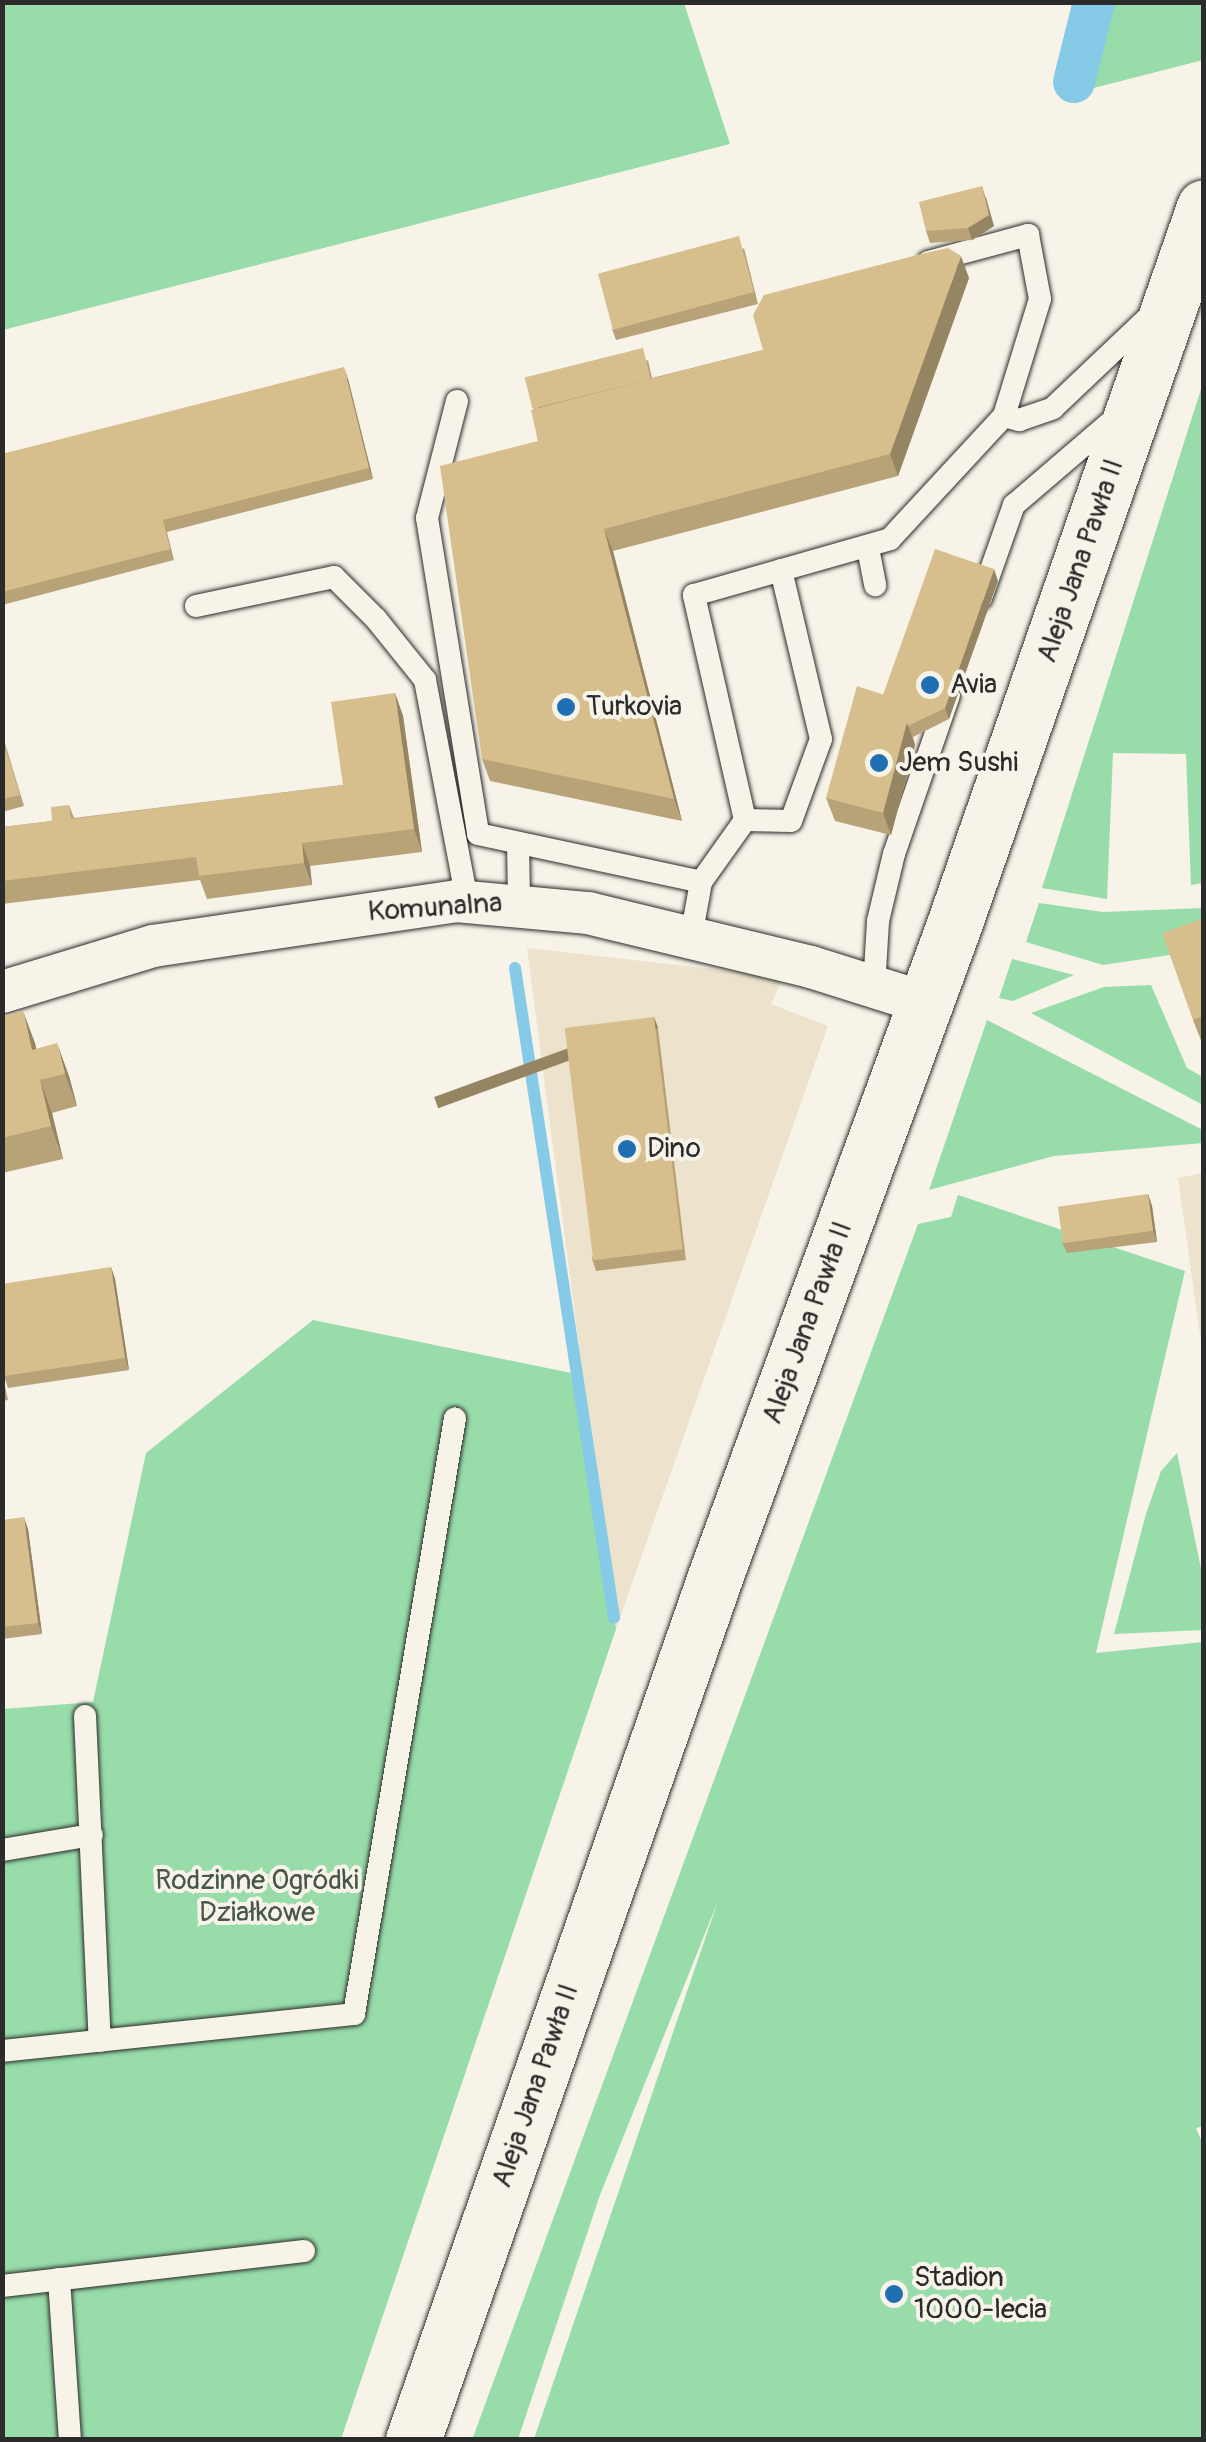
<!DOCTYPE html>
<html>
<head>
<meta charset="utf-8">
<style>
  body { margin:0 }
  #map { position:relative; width:1206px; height:2442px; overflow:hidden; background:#f7f3e8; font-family:Pangolin,sans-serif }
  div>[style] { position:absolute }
  .built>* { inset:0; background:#ede3cd }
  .green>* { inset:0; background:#97dca9 }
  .stream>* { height:12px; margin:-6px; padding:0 6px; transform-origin:6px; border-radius:6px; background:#85cae6 }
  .canal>* { height:42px; margin:-21px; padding:0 21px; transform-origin:21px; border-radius:21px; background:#85cae6 }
  .roads { filter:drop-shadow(0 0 2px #2b2b2b) drop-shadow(0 0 2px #2b2b2b) }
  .lane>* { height:22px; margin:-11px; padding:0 11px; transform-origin:11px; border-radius:11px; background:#f7f3e8 }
  .street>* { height:42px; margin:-21px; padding:0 21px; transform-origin:21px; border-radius:21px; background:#f7f3e8 }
  .secondary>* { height:55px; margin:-27.5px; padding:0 27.5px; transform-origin:27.5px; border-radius:27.5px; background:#f7f3e8 }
  .wall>* { inset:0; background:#b8a379 }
  .shaded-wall>* { inset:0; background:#968563; transform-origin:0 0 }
  .building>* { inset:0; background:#d6be8d; transform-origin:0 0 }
  .dots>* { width:28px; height:28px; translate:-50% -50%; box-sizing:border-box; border:5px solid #f7f3e8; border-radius:50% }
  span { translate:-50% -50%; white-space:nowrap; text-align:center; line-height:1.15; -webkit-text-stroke:8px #f7f3e8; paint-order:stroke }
  .street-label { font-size:28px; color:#2b2b2b }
  .poi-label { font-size:28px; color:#2b2b2b }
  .left { translate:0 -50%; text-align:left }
  .park-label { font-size:28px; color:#46574a }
  .frame { position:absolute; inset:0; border:5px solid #2b2b2b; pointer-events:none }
</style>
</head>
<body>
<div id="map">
  <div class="built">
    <i style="clip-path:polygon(527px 948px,783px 977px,771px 1004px,828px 1026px,616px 1629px)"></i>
    <i style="clip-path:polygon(1203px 1173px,1204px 1173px,1203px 1356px,1178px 1178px)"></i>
  </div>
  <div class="green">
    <i style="clip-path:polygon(3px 2px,684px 3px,730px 144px,3px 330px)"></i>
    <i style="clip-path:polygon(1102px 3px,1203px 3px,1203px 60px,1078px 92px)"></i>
    <i style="clip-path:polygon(1203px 383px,1203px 883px,1191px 885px,1186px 754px,1113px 753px,1107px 899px,1042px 888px)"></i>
    <i style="clip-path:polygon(1039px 903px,1103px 912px,1203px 908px,1203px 950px,1103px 965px,1026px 942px)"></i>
    <i style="clip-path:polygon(1012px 959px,1074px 975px,1013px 1001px,999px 998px)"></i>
    <i style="clip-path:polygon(1151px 985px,1187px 1068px,1203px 1077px,1203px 1105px,1031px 1013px,1104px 987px)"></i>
    <i style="clip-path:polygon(987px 1020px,1203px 1130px,1203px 1143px,1054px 1156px,929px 1190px)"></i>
    <i style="clip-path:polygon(958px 1195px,1185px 1271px,1096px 1653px,1203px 1642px,1204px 2126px,1196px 2128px,1204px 2147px,1203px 2439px,534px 2439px,718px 1901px,600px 2195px,518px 2439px,472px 2440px,918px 1224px,951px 1217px)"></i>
    <i style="clip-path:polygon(313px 1320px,581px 1375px,616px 1629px,341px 2439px,3px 2440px,3px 1709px,93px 1702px,146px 1453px)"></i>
    <i style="clip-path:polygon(1177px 1453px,1203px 1578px,1203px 1630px,1114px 1634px,1146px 1514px,1161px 1471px)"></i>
  </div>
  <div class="stream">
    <i style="left:515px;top:968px;width:657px;rotate:81.33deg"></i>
  </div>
  <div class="canal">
    <i style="left:1074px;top:82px;width:82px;rotate:-76deg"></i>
  </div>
  <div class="roads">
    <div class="lane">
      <i style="left:928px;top:262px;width:104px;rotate:-15.1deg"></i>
      <i style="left:1028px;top:235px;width:65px;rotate:79.4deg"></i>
      <i style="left:1040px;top:299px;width:122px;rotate:107.1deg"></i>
      <i style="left:1004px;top:416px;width:16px;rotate:15deg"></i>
      <i style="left:1019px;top:420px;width:36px;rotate:-19deg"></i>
      <i style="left:1053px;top:408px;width:134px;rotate:-43.5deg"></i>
      <i style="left:457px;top:401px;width:121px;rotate:104.4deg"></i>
      <i style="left:427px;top:518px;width:320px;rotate:80.8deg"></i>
      <i style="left:478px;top:834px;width:228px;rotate:12.1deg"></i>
      <i style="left:701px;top:882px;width:56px;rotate:100.3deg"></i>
      <i style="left:868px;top:548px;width:38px;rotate:79deg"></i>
      <i style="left:781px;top:570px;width:174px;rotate:76.7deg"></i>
      <i style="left:821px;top:739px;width:87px;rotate:110.1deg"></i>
      <i style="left:791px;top:821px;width:46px;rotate:-178.8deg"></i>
      <i style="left:745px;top:820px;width:231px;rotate:-102.8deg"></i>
      <i style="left:694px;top:595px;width:204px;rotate:-15.9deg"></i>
      <i style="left:890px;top:539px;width:168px;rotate:-47.2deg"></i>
      <i style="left:981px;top:598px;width:99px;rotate:-70.5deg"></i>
      <i style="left:1014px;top:505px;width:140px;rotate:-40.6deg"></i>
      <i style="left:196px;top:606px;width:141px;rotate:-11.9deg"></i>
      <i style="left:334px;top:577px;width:59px;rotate:45deg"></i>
      <i style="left:376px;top:619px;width:78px;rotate:51.2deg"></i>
      <i style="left:425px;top:680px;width:225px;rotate:79.2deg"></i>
      <i style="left:518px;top:843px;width:59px;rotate:89deg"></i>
      <i style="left:701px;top:882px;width:76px;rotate:-54.6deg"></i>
      <i style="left:874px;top:987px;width:66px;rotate:-86.5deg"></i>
      <i style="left:878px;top:921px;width:69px;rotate:-76.6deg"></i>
      <i style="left:894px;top:854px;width:168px;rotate:-70.9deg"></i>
      <i style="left:85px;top:1716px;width:325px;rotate:87.4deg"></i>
      <i style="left:2px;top:1850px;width:91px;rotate:-9.5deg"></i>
      <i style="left:2px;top:2051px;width:354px;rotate:-6deg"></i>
      <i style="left:354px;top:2014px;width:604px;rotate:-80.38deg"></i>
      <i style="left:59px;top:2279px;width:161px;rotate:86.1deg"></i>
      <i style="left:2px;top:2286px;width:304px;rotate:-6.6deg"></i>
    </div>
    <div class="street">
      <i style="left:2px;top:992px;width:158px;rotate:-16.9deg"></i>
      <i style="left:153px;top:946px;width:306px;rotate:-8.4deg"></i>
      <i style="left:456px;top:901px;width:133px;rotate:5.2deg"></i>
      <i style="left:588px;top:913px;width:229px;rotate:13.6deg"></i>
      <i style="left:811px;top:967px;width:120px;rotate:17.5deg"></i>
    </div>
    <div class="secondary">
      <i style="left:413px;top:2440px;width:914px;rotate:-70.71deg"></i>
      <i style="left:715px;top:1577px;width:694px;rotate:-69.87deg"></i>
      <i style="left:954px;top:925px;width:760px;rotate:-70.8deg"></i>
    </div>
  </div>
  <div class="wall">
    <i style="clip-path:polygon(986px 197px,994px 226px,972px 240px,930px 243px,926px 231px)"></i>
    <i style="clip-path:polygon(744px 248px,758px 304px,616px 340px,612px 329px)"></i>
    <i style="clip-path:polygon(969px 278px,898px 476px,613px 551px,682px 821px,490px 781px,482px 759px,538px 441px,533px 409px,648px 360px,652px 378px,763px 350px)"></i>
    <i style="clip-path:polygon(348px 379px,373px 479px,167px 532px,174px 560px,2px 605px,2px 454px)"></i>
    <i style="clip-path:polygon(998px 581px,949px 719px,913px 737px,915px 745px,891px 835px,835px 821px,826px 798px)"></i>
    <i style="clip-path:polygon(395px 693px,403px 716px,422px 852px,310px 866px,312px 885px,207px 899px,200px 880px,2px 904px,2px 827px,52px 821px,69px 805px,74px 818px,343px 785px)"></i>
    <i style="clip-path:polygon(2px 733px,24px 806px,2px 812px)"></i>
    <i style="clip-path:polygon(1204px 918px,1204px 1048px,1193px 1020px)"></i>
    <i style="clip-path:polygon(2px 1016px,35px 1043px,36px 1049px,69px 1076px,77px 1106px,52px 1113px,63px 1159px,2px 1173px)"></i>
    <i style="clip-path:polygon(654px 1017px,658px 1028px,686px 1260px,596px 1271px,592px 1259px)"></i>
    <i style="clip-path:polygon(1148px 1194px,1152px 1206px,1157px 1242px,1067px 1253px,1062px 1242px)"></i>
    <i style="clip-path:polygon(111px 1267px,115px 1279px,129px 1370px,8px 1388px,4px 1376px)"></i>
    <i style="clip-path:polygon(2px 1372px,8px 1400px,2px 1401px)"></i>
    <i style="clip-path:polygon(2px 1520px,28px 1529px,42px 1634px,2px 1639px)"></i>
  </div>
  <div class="shaded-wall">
    <i style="clip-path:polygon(982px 186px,994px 226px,972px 240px,968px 228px)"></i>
    <i style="clip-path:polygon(961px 256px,969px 278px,898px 476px,890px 454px)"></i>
    <i style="clip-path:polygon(344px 367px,348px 379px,373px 479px,369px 468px)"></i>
    <i style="clip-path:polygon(604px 529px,613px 551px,682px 821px,674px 799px)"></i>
    <i style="clip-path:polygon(994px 569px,998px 581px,949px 719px,945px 708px)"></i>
    <i style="clip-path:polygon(395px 693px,403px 716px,422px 852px,414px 829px)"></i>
    <i style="clip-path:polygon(907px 722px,915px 745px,891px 835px,883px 813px)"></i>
    <i style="clip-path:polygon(302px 843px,310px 866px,312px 885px,304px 863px)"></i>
    <i style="clip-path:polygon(23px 1011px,35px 1043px,44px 1082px,32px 1050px)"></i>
    <i style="left:654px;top:1017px;width:12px;height:234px;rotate:70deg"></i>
    <i style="clip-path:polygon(57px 1043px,69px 1076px,77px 1106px,65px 1074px)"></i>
    <i style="clip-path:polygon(40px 1080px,52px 1113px,63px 1159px,51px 1126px)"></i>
    <i style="clip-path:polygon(1148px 1194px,1152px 1206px,1157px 1242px,1153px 1231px)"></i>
    <i style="clip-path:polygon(111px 1267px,115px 1279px,129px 1370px,125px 1358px)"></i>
    <i style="clip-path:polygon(24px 1517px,28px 1529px,42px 1634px,38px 1623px)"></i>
  </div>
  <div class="building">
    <i style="clip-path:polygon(982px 186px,989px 215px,968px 228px,926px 231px,919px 202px)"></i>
    <i style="left:739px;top:236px;width:58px;height:146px;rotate:75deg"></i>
    <i style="clip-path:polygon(948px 248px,961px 256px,890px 454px,604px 529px,674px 799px,482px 759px,440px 466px,538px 441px,531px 410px,763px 350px,753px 315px,764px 295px,925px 253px)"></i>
    <i style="left:643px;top:348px;width:32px;height:122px;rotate:76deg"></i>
    <i style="clip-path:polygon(344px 367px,369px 468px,163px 520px,170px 549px,2px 592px,2px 454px)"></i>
    <i style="clip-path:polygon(935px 549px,994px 569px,945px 708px,908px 726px,900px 700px,883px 695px)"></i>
    <i style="clip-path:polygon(857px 686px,900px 700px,907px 722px,883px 813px,826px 798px)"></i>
    <i style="clip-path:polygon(395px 693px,414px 829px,302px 843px,304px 863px,199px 876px,196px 857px,2px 881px,2px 827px,52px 821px,51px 807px,69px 805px,71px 819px,343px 785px,331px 702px)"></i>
    <i style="clip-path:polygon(2px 736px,20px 795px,2px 799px)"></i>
    <i style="clip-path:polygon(1204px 918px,1204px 1016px,1193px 1020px,1162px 933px)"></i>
    <i style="clip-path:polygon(23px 1011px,32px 1050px,57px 1043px,65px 1074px,40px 1080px,51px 1126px,2px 1138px,2px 1016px)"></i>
    <i style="left:654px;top:1017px;width:234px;height:90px;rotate:83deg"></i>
    <i style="left:1148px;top:1194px;width:37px;height:91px;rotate:82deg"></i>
    <i style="clip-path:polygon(111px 1267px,125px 1358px,4px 1376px,2px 1365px,2px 1284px)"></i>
    <i style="clip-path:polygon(24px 1517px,38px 1623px,2px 1627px,2px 1520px)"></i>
  </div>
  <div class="dots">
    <i style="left:930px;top:685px;background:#1f6fb2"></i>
    <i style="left:566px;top:707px;background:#1f6fb2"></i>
    <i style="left:879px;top:763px;background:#1f6fb2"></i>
    <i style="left:627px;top:1149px;background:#1f6fb2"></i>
    <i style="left:894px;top:2294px;background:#1f6fb2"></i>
  </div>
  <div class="street-label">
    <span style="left:1081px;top:561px;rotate:-71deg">Aleja Jana Pawła II</span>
    <span style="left:435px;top:908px;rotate:-4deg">Komunalna</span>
    <span style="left:808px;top:1323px;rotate:-70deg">Aleja Jana Pawła II</span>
    <span style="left:536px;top:2086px;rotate:-71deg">Aleja Jana Pawła II</span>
  </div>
  <div class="poi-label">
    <span class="left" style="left:950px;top:685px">Avia</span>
    <span class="left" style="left:586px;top:707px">Turkovia</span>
    <span class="left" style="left:899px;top:763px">Jem Sushi</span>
    <span class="left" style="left:647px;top:1149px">Dino</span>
    <span class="left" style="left:914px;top:2294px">Stadion<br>1000-lecia</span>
  </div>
  <div class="park-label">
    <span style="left:257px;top:1897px">Rodzinne Ogródki<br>Działkowe</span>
  </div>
  <div class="frame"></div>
</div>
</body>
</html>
